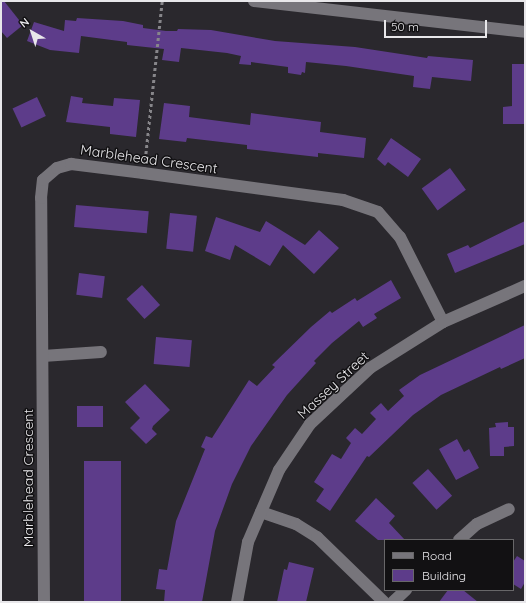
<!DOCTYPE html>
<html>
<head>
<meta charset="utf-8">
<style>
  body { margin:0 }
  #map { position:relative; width:526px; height:603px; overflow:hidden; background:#2a282d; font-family:Quicksand,sans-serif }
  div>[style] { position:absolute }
  .building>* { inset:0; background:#5d3c8a; transform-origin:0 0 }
  .path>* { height:2.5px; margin-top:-1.25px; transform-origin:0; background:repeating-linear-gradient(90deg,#87868a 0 3px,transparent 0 6px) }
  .minor>* { height:12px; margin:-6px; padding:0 6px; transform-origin:6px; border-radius:6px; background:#77757b }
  span { translate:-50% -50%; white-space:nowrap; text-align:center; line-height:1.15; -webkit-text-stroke:3px #121113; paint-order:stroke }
  .street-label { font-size:14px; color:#e8e7ea }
  .frame { position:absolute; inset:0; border:2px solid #e8e7ea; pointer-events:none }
  .legend { position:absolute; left:384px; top:539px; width:130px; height:52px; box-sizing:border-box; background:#121113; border:1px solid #686769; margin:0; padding:5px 7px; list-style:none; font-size:12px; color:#e8e7ea }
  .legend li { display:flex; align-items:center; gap:8px; height:20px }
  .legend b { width:20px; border:1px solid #686769 }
  .north { position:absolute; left:12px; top:12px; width:40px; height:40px; -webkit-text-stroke:3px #121113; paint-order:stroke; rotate:321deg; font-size:11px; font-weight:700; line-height:16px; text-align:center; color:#e8e7ea }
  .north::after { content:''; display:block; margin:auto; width:14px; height:18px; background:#e8e7ea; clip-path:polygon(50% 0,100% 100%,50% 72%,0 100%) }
  .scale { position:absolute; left:384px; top:20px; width:103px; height:18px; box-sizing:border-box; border:2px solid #e8e7ea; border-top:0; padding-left:5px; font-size:12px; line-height:14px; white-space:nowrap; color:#e8e7ea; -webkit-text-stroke:3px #121113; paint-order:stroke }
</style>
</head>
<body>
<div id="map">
  <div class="building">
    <i style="clip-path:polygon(1px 1px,4px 1px,23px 25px,7px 38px,1px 31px)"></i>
    <i style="clip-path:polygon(77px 18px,123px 21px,143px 25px,143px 28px,166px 31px,177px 31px,178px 29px,211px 30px,275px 41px,355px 47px,427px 58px,428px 56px,473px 60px,471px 81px,432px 77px,430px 89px,413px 87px,414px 76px,346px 66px,306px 62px,305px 73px,302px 72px,301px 75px,288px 73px,288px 67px,251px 62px,251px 65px,239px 64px,241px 56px,227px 53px,181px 48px,179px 62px,162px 60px,164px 49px,127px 45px,127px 42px,81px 36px,79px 53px,50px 50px,27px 41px,34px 22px,64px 31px,65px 20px,76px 21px)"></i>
    <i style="clip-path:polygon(512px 64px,525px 64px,525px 124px,503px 124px,503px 107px,512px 106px)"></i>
    <i style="clip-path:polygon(71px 96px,83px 98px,82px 103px,113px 106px,114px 98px,140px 100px,136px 137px,110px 134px,110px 127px,66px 122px)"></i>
    <i style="left:37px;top:97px;width:21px;height:27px;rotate:65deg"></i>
    <i style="clip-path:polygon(164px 103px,190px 106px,189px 117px,250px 125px,251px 113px,321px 122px,320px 132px,366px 138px,364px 158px,318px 153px,318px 157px,291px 154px,247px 149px,247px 145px,187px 138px,186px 142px,159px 139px)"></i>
    <i style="clip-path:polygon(391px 138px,421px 159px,408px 177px,388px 162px,385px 166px,377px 159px)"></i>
    <i style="left:450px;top:168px;width:27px;height:35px;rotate:54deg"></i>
    <i style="left:76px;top:205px;width:73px;height:22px;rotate:5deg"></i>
    <i style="left:170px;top:213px;width:27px;height:36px;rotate:6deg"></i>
    <i style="clip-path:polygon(216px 217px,260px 232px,266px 221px,305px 245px,319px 230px,339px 248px,314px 274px,283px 245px,270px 266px,235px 245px,230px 260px,205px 251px)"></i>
    <i style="clip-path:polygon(525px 221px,525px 244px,455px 273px,447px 254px,468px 245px,470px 248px)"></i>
    <i style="left:79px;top:273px;width:26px;height:22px;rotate:7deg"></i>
    <i style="clip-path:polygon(391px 280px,401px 298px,374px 314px,377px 318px,363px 327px,359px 321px,332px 343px,314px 361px,316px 363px,287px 395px,251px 446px,232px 484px,215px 531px,202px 602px,164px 602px,165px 590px,156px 589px,159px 569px,167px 570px,176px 521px,205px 449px,201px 447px,206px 436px,212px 438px,249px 380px,257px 386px,275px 367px,272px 365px,311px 327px,330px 311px,332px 313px,355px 298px,357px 301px)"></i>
    <i style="left:142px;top:285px;width:27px;height:21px;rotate:48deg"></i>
    <i style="clip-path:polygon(525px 325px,525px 358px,501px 369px,500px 367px,441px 395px,413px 415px,369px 457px,367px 456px,330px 511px,316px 501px,324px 489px,314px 482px,332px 454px,341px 459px,351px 443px,346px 438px,355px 428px,362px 434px,376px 419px,370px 413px,381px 403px,388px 411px,404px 396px,399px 390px,420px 375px)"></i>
    <i style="left:156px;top:337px;width:36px;height:27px;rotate:5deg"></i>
    <i style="clip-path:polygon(145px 384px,170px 410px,153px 426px,152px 429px,157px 434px,146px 444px,130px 428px,140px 418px,125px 402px)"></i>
    <i style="left:77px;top:406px;width:26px;height:21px"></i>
    <i style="clip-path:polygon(508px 422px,508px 427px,514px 427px,514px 446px,504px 447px,504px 456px,490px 456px,489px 428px,496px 427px,495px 423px)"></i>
    <i style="clip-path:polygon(457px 439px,464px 452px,469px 449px,479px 468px,456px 480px,439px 449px)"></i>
    <i style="left:84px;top:461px;width:37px;height:141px"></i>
    <i style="left:428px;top:469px;width:36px;height:21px;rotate:48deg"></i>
    <i style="clip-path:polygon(376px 498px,395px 516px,389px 523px,405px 540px,378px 540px,355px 521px)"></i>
    <i style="clip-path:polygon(517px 556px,525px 561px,525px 582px,521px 589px,513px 584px,513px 562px)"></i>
    <i style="clip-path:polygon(289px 562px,314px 568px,306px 602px,277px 602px,284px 569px,287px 570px)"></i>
    <i style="clip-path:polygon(448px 590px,463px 590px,478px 602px,439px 602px)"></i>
  </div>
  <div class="path">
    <i style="left:145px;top:160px;width:160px;rotate:-83.9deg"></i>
  </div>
  <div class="minor">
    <i style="left:254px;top:1px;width:273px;rotate:6.5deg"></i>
    <i style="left:43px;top:356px;width:58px;rotate:-3.9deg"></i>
    <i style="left:261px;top:512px;width:37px;rotate:19deg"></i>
    <i style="left:296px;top:524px;width:25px;rotate:32deg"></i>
    <i style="left:317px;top:537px;width:93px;rotate:44.1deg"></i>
    <i style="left:459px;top:540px;width:24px;rotate:-42deg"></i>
    <i style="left:477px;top:524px;width:35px;rotate:-25deg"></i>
    <i style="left:44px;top:602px;width:404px;rotate:-90.4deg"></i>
    <i style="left:41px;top:198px;width:18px;rotate:-84deg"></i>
    <i style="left:43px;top:180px;width:18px;rotate:-41deg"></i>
    <i style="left:57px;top:168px;width:15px;rotate:-16deg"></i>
    <i style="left:71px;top:164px;width:73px;rotate:7.1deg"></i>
    <i style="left:143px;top:173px;width:202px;rotate:7.7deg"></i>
    <i style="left:343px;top:200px;width:37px;rotate:19deg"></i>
    <i style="left:378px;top:212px;width:33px;rotate:49deg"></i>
    <i style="left:400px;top:237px;width:95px;rotate:63.2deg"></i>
    <i style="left:237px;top:602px;width:61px;rotate:-79.6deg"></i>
    <i style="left:248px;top:542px;width:78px;rotate:-66.7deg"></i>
    <i style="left:279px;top:470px;width:55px;rotate:-56deg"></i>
    <i style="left:310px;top:424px;width:82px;rotate:-43deg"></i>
    <i style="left:370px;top:368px;width:86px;rotate:-32.2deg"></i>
    <i style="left:443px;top:322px;width:90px;rotate:-23.7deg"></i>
    <i style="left:393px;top:602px;width:18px;rotate:-43deg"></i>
  </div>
  <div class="street-label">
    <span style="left:149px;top:159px;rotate:8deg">Marblehead Crescent</span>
    <span style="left:333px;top:385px;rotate:-43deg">Massey Street</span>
    <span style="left:28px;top:478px;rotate:-90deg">Marblehead Crescent</span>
  </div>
  <div class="frame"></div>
  <ul class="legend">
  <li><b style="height:5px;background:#77757b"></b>Road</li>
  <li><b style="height:11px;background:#5d3c8a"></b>Building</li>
  </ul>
  <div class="north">N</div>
  <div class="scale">50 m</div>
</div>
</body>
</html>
